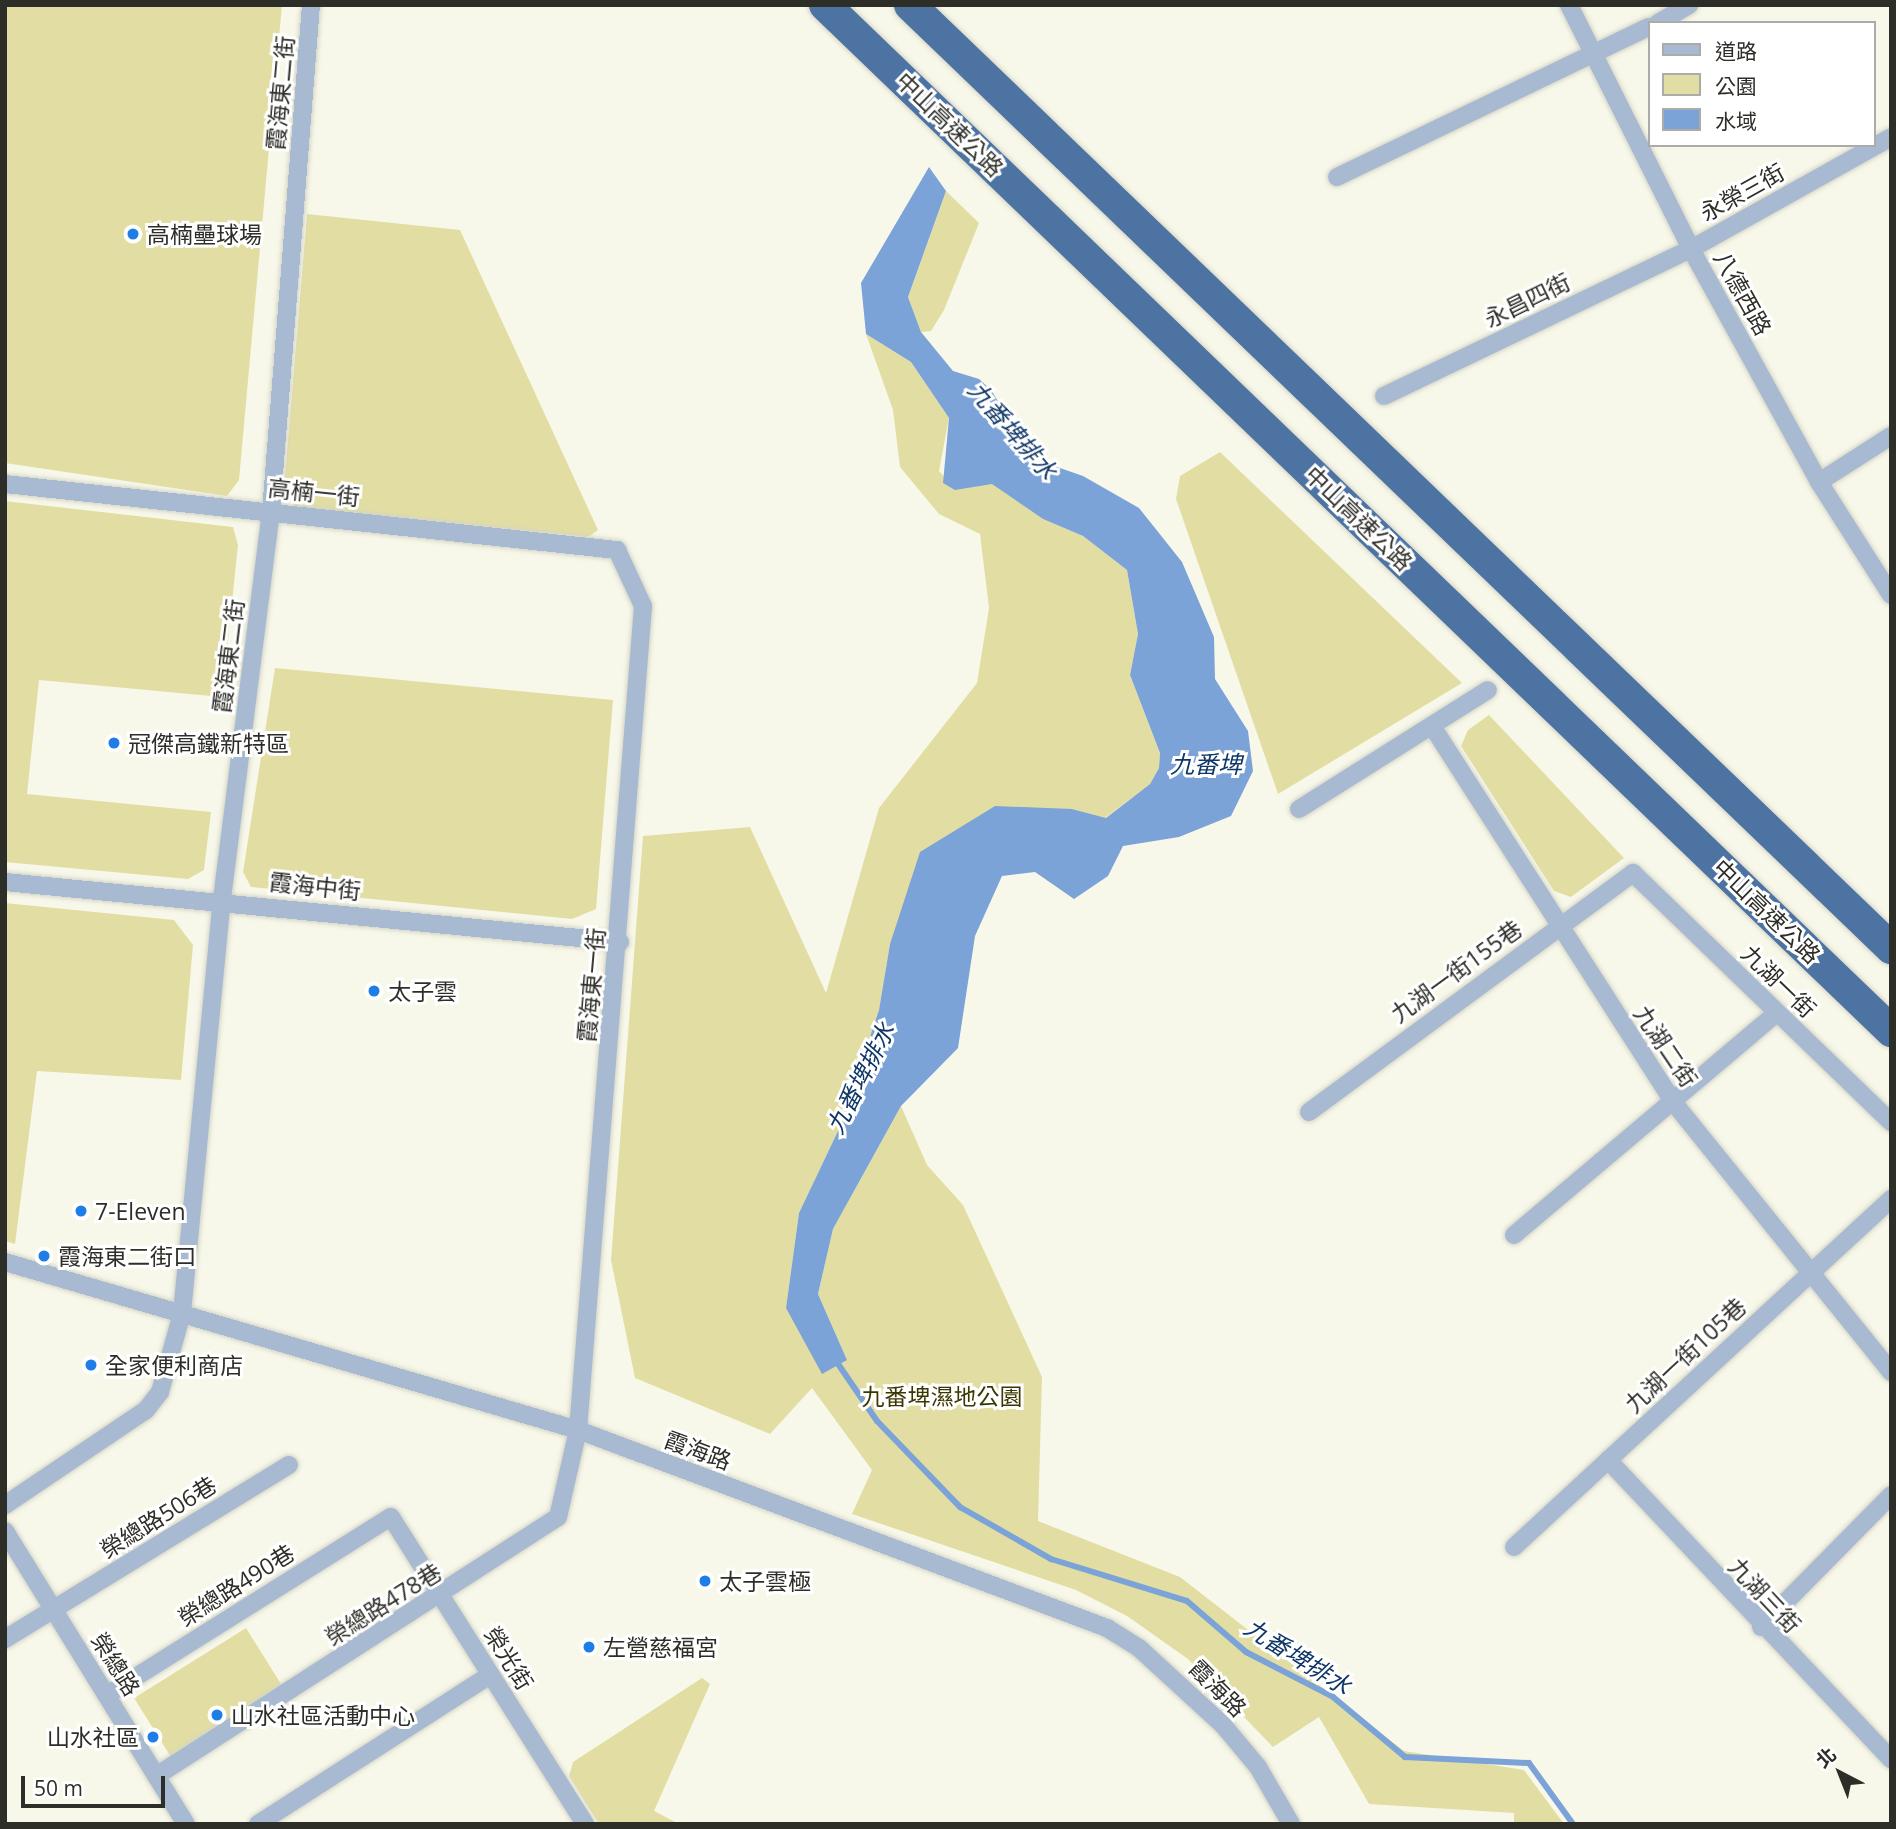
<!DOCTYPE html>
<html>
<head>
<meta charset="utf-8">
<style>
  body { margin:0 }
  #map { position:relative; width:1896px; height:1829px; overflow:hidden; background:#f8f8ea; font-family:"Open Sans","Noto Sans TC",sans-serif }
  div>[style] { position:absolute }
  .green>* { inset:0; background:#e2dea3; transform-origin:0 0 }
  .water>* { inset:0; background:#7ba3d7 }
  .stream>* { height:6px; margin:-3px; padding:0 3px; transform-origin:3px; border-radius:3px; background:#7ba3d7 }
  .roads { filter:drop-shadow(0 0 2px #d4d4c7) drop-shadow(0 0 2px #d4d4c7) }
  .street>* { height:18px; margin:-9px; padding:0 9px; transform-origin:9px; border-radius:9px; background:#a8bad2 }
  .highway>* { height:32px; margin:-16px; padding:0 16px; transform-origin:16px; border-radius:16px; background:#4d73a3 }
  .dots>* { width:19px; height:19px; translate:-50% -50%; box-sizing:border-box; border:4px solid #fff; border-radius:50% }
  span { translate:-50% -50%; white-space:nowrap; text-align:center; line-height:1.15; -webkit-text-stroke:6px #fff; paint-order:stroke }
  .street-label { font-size:23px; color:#2e2e29 }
  .poi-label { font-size:23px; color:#2e2e29 }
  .left { translate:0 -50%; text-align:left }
  .right { translate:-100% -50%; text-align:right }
  .park-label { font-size:23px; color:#3c3700 }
  .water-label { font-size:24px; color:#0f3767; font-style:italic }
  .frame { position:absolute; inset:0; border:7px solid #2e2e29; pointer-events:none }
  .legend { position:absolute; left:1648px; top:21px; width:228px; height:126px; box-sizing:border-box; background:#fff; border:2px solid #ababa9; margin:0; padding:9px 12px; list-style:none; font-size:21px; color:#2e2e29 }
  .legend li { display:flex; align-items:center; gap:14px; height:35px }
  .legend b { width:35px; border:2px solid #ababa9 }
  .north { position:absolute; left:1805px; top:1738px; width:70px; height:70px; -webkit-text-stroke:5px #fff; paint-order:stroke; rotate:318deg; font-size:19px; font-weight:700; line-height:28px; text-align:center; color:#2e2e29 }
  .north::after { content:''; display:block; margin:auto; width:24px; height:32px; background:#2e2e29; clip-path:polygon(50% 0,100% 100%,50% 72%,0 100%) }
  .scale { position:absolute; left:21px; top:1776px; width:144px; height:32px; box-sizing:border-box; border:4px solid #2e2e29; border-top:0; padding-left:9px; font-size:21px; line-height:24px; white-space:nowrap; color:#2e2e29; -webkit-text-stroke:5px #fff; paint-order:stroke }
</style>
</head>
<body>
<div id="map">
  <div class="green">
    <i style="clip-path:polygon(5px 5px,282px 5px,239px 480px,227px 496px,5px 463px)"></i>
    <i style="clip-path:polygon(946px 191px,979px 223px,944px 310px,931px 331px,921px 332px,908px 297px)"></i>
    <i style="clip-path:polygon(307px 214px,460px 230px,598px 530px,588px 537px,295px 507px,284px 488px)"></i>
    <i style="clip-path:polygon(866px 334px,911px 362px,949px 418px,939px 471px,955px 489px,992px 483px,1043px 519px,1083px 536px,1127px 570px,1138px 634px,1130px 675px,1160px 753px,1159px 768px,1150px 784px,1105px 818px,1072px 809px,890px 944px,879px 1010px,838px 1131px,799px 1213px,786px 1308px,847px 1360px,818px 1294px,833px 1229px,901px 1106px,927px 1165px,963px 1205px,1042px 1377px,1038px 1521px,1180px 1577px,1404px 1751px,1524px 1770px,1564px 1824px,1514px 1824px,1514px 1813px,1369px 1804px,1319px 1717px,1273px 1747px,1188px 1659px,1127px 1616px,1076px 1590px,852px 1514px,872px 1470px,812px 1388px,770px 1434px,635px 1378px,611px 1260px,643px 836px,750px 827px,826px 993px,879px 808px,977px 683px,989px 608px,980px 534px,939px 514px,900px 467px,893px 410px)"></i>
    <i style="clip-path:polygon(1220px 452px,1462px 683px,1278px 794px,1176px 499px,1180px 476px)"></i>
    <i style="clip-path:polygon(5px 501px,233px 527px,238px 545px,222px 697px,39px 680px,27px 794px,211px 812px,204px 870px,188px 879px,5px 862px)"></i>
    <i style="clip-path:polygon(275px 668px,613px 700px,596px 909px,572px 919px,251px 887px,243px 872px)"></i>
    <i style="clip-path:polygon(1489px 715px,1624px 858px,1571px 897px,1554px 891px,1461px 746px,1468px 730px)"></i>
    <i style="clip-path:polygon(5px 903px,174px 920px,193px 945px,181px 1080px,37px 1071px,15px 1244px,5px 1241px)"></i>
    <i style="left:246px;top:1628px;width:73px;height:132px;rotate:58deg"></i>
    <i style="clip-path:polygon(702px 1678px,710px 1684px,654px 1811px,679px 1824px,599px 1824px,569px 1776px,573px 1762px)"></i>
  </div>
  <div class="water">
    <i style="clip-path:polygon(929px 167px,946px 191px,908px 297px,921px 332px,953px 371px,979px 379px,991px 390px,1034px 459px,1083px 476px,1139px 508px,1182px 562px,1214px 637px,1215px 679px,1248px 731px,1253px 771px,1231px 816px,1179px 837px,1123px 846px,1108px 876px,1074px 899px,1035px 872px,1002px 876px,975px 936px,958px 1048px,901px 1106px,833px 1229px,818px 1294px,847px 1360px,822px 1374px,786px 1308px,799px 1213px,838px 1131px,879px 1010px,890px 944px,920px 852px,995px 806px,1072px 809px,1106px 818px,1150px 784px,1159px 768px,1160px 753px,1130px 675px,1138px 634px,1127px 570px,1083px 536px,1043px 519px,992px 484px,955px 490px,943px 483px,949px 418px,911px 362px,866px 334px,861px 283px)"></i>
  </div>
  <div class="stream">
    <i style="left:834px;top:1358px;width:76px;rotate:55.7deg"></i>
    <i style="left:877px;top:1421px;width:120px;rotate:46deg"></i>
    <i style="left:960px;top:1507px;width:105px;rotate:29.7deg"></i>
    <i style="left:1051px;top:1559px;width:142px;rotate:17.2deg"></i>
    <i style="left:1187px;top:1601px;width:78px;rotate:40.8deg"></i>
    <i style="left:1246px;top:1652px;width:98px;rotate:27.3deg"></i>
    <i style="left:1333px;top:1697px;width:94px;rotate:39.8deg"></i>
    <i style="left:1405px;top:1757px;width:124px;rotate:2.8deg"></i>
    <i style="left:1529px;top:1763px;width:75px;rotate:54.2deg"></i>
  </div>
  <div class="roads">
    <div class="street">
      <i style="left:1569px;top:5px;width:273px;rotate:63.4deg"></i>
      <i style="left:1691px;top:249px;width:266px;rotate:61.2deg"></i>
      <i style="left:1819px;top:482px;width:134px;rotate:57.5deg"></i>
      <i style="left:1658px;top:23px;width:36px;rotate:-30deg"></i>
      <i style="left:1337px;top:177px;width:346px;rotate:-25.7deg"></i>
      <i style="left:1384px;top:396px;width:340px;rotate:-25.6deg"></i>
      <i style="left:1691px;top:249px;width:229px;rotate:-29.2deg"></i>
      <i style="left:1819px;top:482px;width:85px;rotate:-32.6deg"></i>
      <i style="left:5px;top:484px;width:616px;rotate:6.16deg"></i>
      <i style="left:617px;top:550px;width:62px;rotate:65.1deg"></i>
      <i style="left:643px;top:606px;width:827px;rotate:94.51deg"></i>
      <i style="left:578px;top:1430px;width:89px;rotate:102.9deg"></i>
      <i style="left:558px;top:1517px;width:478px;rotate:147.2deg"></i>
      <i style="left:1432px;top:726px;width:448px;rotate:57.3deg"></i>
      <i style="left:1674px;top:1103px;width:346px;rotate:51.1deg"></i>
      <i style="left:1299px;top:809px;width:223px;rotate:-32.2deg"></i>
      <i style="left:5px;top:882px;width:618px;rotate:5.57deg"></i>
      <i style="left:1309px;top:1112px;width:403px;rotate:-36.4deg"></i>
      <i style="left:1633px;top:873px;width:359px;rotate:44deg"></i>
      <i style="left:1514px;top:1235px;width:344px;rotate:-40.2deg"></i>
      <i style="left:5px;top:1262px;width:597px;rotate:16.34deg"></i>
      <i style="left:578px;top:1430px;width:565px;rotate:20.52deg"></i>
      <i style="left:1107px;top:1628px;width:38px;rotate:32deg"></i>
      <i style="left:1139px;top:1648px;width:114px;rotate:42.5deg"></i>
      <i style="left:1223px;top:1725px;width:55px;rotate:50.2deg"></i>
      <i style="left:1258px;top:1767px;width:66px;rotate:59.9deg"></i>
      <i style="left:1608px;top:1460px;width:412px;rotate:46.6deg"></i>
      <i style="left:5px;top:1505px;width:170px;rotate:-34deg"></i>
      <i style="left:146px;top:1410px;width:23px;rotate:-52deg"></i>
      <i style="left:160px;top:1392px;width:82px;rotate:-74.4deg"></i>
      <i style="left:182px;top:1313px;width:416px;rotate:-84.5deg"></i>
      <i style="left:222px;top:899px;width:390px;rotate:-82.8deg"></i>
      <i style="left:271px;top:512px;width:509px;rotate:-85.49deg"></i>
      <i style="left:5px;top:1531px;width:344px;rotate:58.3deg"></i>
      <i style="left:1514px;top:1547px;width:513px;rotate:-42.71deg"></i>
      <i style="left:1761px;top:1627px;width:185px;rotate:-45.4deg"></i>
      <i style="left:5px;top:1639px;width:333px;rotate:-31.5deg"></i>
      <i style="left:107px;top:1695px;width:335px;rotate:-32.1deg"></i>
      <i style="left:391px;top:1517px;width:363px;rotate:57.7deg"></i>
      <i style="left:258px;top:1824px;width:276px;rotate:-32.7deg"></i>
    </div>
    <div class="highway">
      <i style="left:825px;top:5px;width:1480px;rotate:43.9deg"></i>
      <i style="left:910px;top:5px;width:1361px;rotate:43.87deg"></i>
    </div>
  </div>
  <div class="dots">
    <i style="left:133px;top:234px;background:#1f7de6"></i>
    <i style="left:114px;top:743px;background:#1f7de6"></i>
    <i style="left:374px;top:991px;background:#1f7de6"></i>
    <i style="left:81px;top:1211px;background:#1f7de6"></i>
    <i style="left:44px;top:1256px;background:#1f7de6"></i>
    <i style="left:91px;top:1365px;background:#1f7de6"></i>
    <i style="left:705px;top:1581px;background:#1f7de6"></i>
    <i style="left:589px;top:1647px;background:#1f7de6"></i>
    <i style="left:217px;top:1715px;background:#1f7de6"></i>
    <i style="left:153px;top:1737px;background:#1f7de6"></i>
  </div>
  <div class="street-label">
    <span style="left:280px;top:93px;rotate:-85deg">霞海東二街</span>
    <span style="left:950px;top:124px;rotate:44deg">中山高速公路</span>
    <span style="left:1742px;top:192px;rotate:-29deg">永榮三街</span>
    <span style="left:1743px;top:293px;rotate:61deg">八德西路</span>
    <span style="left:1527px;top:300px;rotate:-26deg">永昌四街</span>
    <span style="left:314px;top:492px;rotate:6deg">高楠一街</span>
    <span style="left:1359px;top:518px;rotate:44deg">中山高速公路</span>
    <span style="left:228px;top:656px;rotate:-83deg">霞海東二街</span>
    <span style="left:315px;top:886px;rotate:6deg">霞海中街</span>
    <span style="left:1767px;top:911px;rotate:44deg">中山高速公路</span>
    <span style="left:1456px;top:971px;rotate:-36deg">九湖一街155巷</span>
    <span style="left:1779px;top:981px;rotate:44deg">九湖一街</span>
    <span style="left:591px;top:985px;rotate:-85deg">霞海東一街</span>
    <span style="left:1666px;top:1046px;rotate:56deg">九湖二街</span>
    <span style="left:1685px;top:1355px;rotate:-43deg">九湖一街105巷</span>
    <span style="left:698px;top:1450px;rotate:20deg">霞海路</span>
    <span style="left:158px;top:1517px;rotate:-32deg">榮總路506巷</span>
    <span style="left:236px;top:1585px;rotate:-32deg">榮總路490巷</span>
    <span style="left:1765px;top:1595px;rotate:47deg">九湖三街</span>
    <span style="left:383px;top:1604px;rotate:-32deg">榮總路478巷</span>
    <span style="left:509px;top:1658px;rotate:58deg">榮光街</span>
    <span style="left:116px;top:1664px;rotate:58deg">榮總路</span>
    <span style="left:1218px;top:1688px;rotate:45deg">霞海路</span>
  </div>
  <div class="poi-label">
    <span class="left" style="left:147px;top:234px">高楠壘球場</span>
    <span class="left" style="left:128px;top:743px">冠傑高鐵新特區</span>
    <span class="left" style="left:388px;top:991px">太子雲</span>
    <span class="left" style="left:95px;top:1211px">7-Eleven</span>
    <span class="left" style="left:58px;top:1256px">霞海東二街口</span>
    <span class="left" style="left:105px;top:1365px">全家便利商店</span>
    <span class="left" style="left:719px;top:1581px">太子雲極</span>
    <span class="left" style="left:603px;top:1647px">左營慈福宮</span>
    <span class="left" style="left:231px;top:1715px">山水社區活動中心</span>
    <span class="right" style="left:139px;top:1737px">山水社區</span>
  </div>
  <div class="park-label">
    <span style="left:942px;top:1396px">九番埤濕地公園</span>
  </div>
  <div class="water-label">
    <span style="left:1013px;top:430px;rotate:49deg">九番埤排水</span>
    <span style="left:1206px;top:764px">九番埤</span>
    <span style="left:860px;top:1078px;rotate:-63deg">九番埤排水</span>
    <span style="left:1298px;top:1656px;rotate:32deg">九番埤排水</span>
  </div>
  <div class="frame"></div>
  <ul class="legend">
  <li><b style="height:9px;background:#a8bad2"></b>道路</li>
  <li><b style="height:19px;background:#e2dea3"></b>公園</li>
  <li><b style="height:19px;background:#7ba3d7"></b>水域</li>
  </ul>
  <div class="north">北</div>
  <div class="scale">50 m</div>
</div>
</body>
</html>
